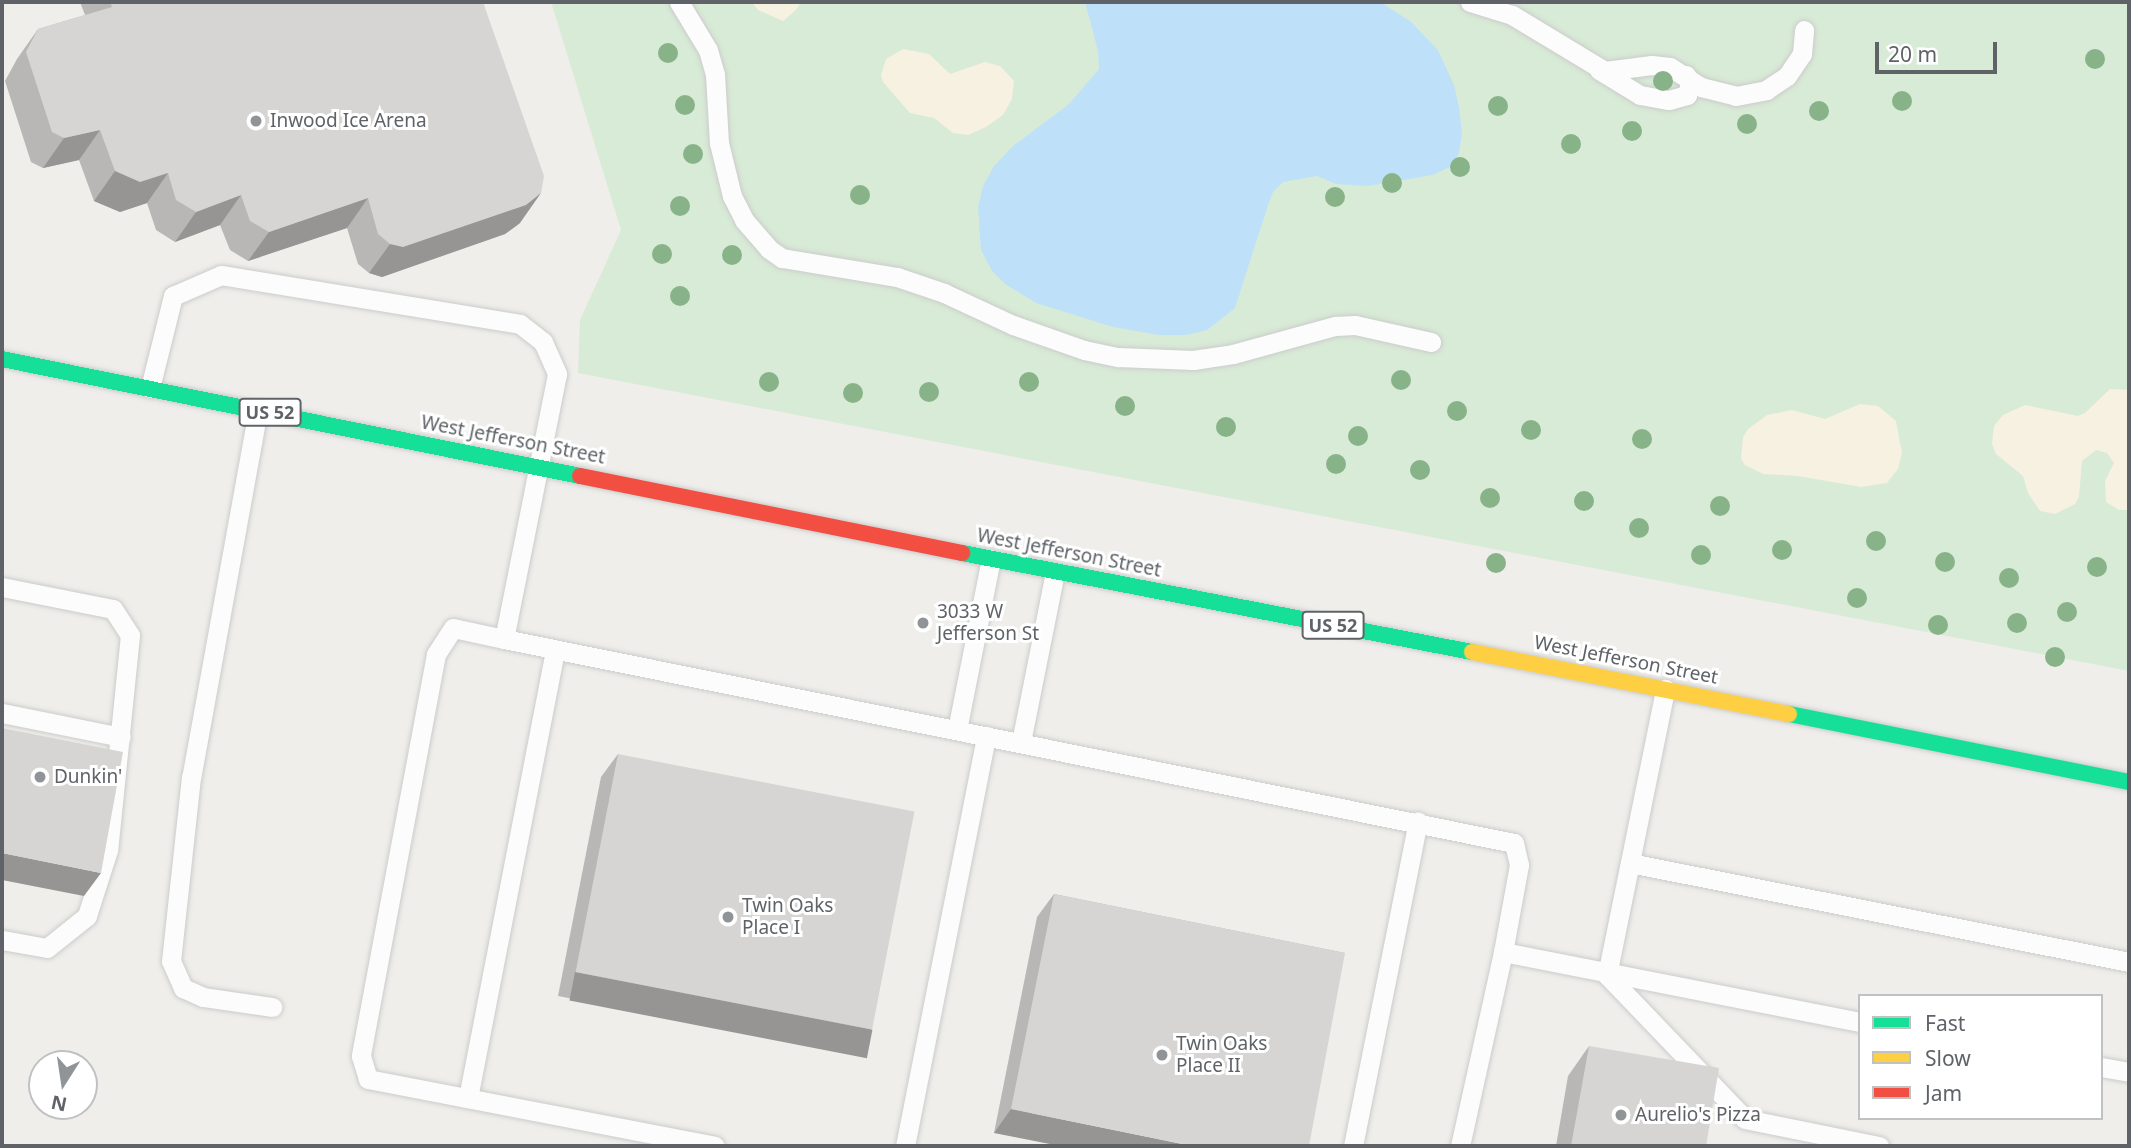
<!DOCTYPE html>
<html>
<head>
<meta charset="utf-8">
<style>
  body { margin:0 }
  #map { position:relative; width:2131px; height:1148px; overflow:hidden; background:#efeeea; font-family:"Noto Sans",sans-serif }
  div>[style] { position:absolute }
  .green>* { inset:0; background:#d8ebd6 }
  .sand>* { inset:0; background:#f6f1e1 }
  .water>* { inset:0; background:#bfe0f9 }
  .roads { filter:drop-shadow(0 0 2px #cbcccc) drop-shadow(0 0 2px #cbcccc) }
  .lane>* { height:19px; margin:-9.5px; padding:0 9.5px; transform-origin:9.5px; border-radius:9.5px; background:#fdfcfc }
  .fast>* { height:16px; margin:-8px; padding:0 8px; transform-origin:8px; border-radius:8px; background:#16e098 }
  .slow>* { height:16px; margin:-8px; padding:0 8px; transform-origin:8px; border-radius:8px; background:#ffcf43 }
  .jam>* { height:16px; margin:-8px; padding:0 8px; transform-origin:8px; border-radius:8px; background:#f24e42 }
  .trees>* { width:20px; height:20px; margin:-10px; border-radius:50%; background:#88b388 }
  .wall>* { inset:0; background:#b8b7b5 }
  .shaded-wall>* { inset:0; background:#969594; transform-origin:0 0 }
  .building>* { inset:0; background:#d6d5d3; transform-origin:0 0 }
  .dots>* { width:19px; height:19px; translate:-50% -50%; box-sizing:border-box; border:4px solid #fff; border-radius:50% }
  span { translate:-50% -50%; white-space:nowrap; text-align:center; line-height:1.15; -webkit-text-stroke:6px #fff; paint-order:stroke }
  .shield-label span { padding:2px 5px; background:#fff; border:2px solid; border-radius:5px; -webkit-text-stroke-width:0 }
  .shield-label { font-size:18px; color:#5f6368; font-weight:700 }
  .poi-label { font-size:19px; color:#5f6368 }
  .left { translate:0 -50%; text-align:left }
  .street-label { font-size:19px; color:#5f6368 }
  .frame { position:absolute; inset:0; border:4px solid #5f6368; pointer-events:none }
  .legend { position:absolute; left:1858px; top:994px; width:245px; height:126px; box-sizing:border-box; background:#fff; border:2px solid #bfc1c3; margin:0; padding:9px 12px; list-style:none; font-size:21px; color:#5f6368 }
  .legend li { display:flex; align-items:center; gap:14px; height:35px }
  .legend b { width:35px; border:2px solid #bfc1c3 }
  .north { position:absolute; left:28px; top:1050px; width:70px; height:70px; box-sizing:border-box; background:#fff; border:2px solid #bfc1c3; border-radius:50%; rotate:192deg; font-size:19px; font-weight:700; line-height:28px; text-align:center; color:#5f6368 }
  .north::after { content:''; display:block; margin:auto; width:24px; height:32px; background:#919496; clip-path:polygon(50% 0,100% 100%,50% 72%,0 100%) }
  .scale { position:absolute; left:1875px; top:42px; width:122px; height:32px; box-sizing:border-box; border:4px solid #5f6368; border-top:0; padding-left:9px; font-size:21px; line-height:24px; white-space:nowrap; color:#5f6368; -webkit-text-stroke:5px #fff; paint-order:stroke }
</style>
</head>
<body>
<div id="map">
  <div class="green">
    <i style="clip-path:polygon(551px 2px,2129px 2px,2129px 671px,578px 373px,580px 320px,621px 230px)"></i>
  </div>
  <div class="sand">
    <i style="clip-path:polygon(752px 2px,801px 2px,796px 10px,783px 21px,758px 10px)"></i>
    <i style="clip-path:polygon(903px 49px,929px 54px,950px 74px,985px 62px,1000px 66px,1014px 81px,1012px 99px,1003px 115px,986px 127px,968px 135px,953px 133px,934px 118px,910px 113px,883px 82px,881px 75px,886px 59px)"></i>
    <i style="clip-path:polygon(2110px 389px,2129px 390px,2129px 510px,2119px 510px,2106px 502px,2105px 481px,2114px 463px,2107px 453px,2096px 450px,2082px 461px,2079px 497px,2075px 504px,2055px 514px,2040px 511px,2028px 493px,2023px 476px,1996px 454px,1992px 444px,1994px 426px,2003px 415px,2025px 405px,2078px 416px,2085px 413px)"></i>
    <i style="clip-path:polygon(1860px 404px,1878px 406px,1896px 421px,1902px 453px,1898px 469px,1887px 483px,1861px 487px,1798px 476px,1763px 474px,1745px 465px,1741px 459px,1743px 437px,1748px 429px,1767px 415px,1792px 410px,1825px 419px)"></i>
  </div>
  <div class="water">
    <i style="clip-path:polygon(1085px 2px,1380px 2px,1410px 21px,1438px 50px,1454px 85px,1459px 107px,1462px 134px,1459px 153px,1450px 167px,1432px 175px,1368px 186px,1336px 184px,1317px 176px,1283px 182px,1273px 192px,1268px 205px,1235px 308px,1207px 330px,1186px 335px,1159px 335px,1113px 327px,1036px 303px,1005px 284px,992px 271px,981px 250px,978px 207px,983px 186px,994px 166px,1013px 146px,1069px 104px,1099px 69px,1098px 51px)"></i>
  </div>
  <div class="roads">
    <div class="lane">
      <i style="left:679px;top:2px;width:56px;rotate:58.9deg"></i>
      <i style="left:708px;top:50px;width:25px;rotate:74deg"></i>
      <i style="left:715px;top:74px;width:69px;rotate:86.7deg"></i>
      <i style="left:719px;top:143px;width:55px;rotate:76.2deg"></i>
      <i style="left:732px;top:196px;width:27px;rotate:63deg"></i>
      <i style="left:744px;top:220px;width:38px;rotate:49deg"></i>
      <i style="left:769px;top:249px;width:16px;rotate:35deg"></i>
      <i style="left:782px;top:258px;width:117px;rotate:9.4deg"></i>
      <i style="left:897px;top:277px;width:50px;rotate:18.8deg"></i>
      <i style="left:944px;top:293px;width:76px;rotate:24.9deg"></i>
      <i style="left:1013px;top:325px;width:75px;rotate:19.4deg"></i>
      <i style="left:1084px;top:350px;width:35px;rotate:12deg"></i>
      <i style="left:1118px;top:357px;width:75px;rotate:2.3deg"></i>
      <i style="left:1193px;top:360px;width:40px;rotate:-8.5deg"></i>
      <i style="left:1233px;top:354px;width:106px;rotate:-15.4deg"></i>
      <i style="left:1335px;top:326px;width:20px;rotate:-3deg"></i>
      <i style="left:1355px;top:325px;width:78px;rotate:12.6deg"></i>
      <i style="left:1470px;top:2px;width:44px;rotate:17.2deg"></i>
      <i style="left:1512px;top:15px;width:109px;rotate:31.1deg"></i>
      <i style="left:1605px;top:71px;width:47px;rotate:-7.3deg"></i>
      <i style="left:1652px;top:65px;width:18px;rotate:6deg"></i>
      <i style="left:1670px;top:67px;width:37px;rotate:33deg"></i>
      <i style="left:1701px;top:87px;width:36px;rotate:14deg"></i>
      <i style="left:1736px;top:96px;width:31px;rotate:-11deg"></i>
      <i style="left:1766px;top:90px;width:25px;rotate:-34deg"></i>
      <i style="left:1787px;top:76px;width:27px;rotate:-56deg"></i>
      <i style="left:1802px;top:54px;width:24px;rotate:-85deg"></i>
      <i style="left:1599px;top:70px;width:48px;rotate:31.4deg"></i>
      <i style="left:1640px;top:95px;width:29px;rotate:10deg"></i>
      <i style="left:1669px;top:100px;width:19px;rotate:-16deg"></i>
      <i style="left:1687px;top:95px;width:12px;rotate:-76deg"></i>
      <i style="left:1690px;top:83px;width:9px;rotate:-117deg"></i>
      <i style="left:150px;top:388px;width:95px;rotate:-76deg"></i>
      <i style="left:173px;top:296px;width:52px;rotate:-23.6deg"></i>
      <i style="left:221px;top:275px;width:303px;rotate:9.3deg"></i>
      <i style="left:520px;top:324px;width:29px;rotate:38deg"></i>
      <i style="left:543px;top:342px;width:35px;rotate:66deg"></i>
      <i style="left:557px;top:374px;width:270px;rotate:101.3deg"></i>
      <i style="left:504px;top:639px;width:1030px;rotate:11.42deg"></i>
      <i style="left:1514px;top:843px;width:23px;rotate:77deg"></i>
      <i style="left:1519px;top:865px;width:88px;rotate:100.4deg"></i>
      <i style="left:1503px;top:952px;width:364px;rotate:11.1deg"></i>
      <i style="left:258px;top:410px;width:373px;rotate:100.3deg"></i>
      <i style="left:191px;top:777px;width:185px;rotate:96.2deg"></i>
      <i style="left:171px;top:961px;width:30px;rotate:66deg"></i>
      <i style="left:183px;top:988px;width:22px;rotate:24deg"></i>
      <i style="left:203px;top:997px;width:70px;rotate:8.2deg"></i>
      <i style="left:2px;top:587px;width:113px;rotate:11.2deg"></i>
      <i style="left:113px;top:609px;width:31px;rotate:57deg"></i>
      <i style="left:130px;top:635px;width:216px;rotate:95.8deg"></i>
      <i style="left:108px;top:850px;width:69px;rotate:107.7deg"></i>
      <i style="left:87px;top:916px;width:51px;rotate:141.3deg"></i>
      <i style="left:47px;top:948px;width:46px;rotate:-169.9deg"></i>
      <i style="left:504px;top:639px;width:52px;rotate:-167.8deg"></i>
      <i style="left:453px;top:628px;width:31px;rotate:123deg"></i>
      <i style="left:436px;top:654px;width:409px;rotate:100.6deg"></i>
      <i style="left:361px;top:1056px;width:24px;rotate:73deg"></i>
      <i style="left:368px;top:1079px;width:353px;rotate:10.9deg"></i>
      <i style="left:2px;top:713px;width:121px;rotate:11.4deg"></i>
      <i style="left:957px;top:730px;width:174px;rotate:-78.8deg"></i>
      <i style="left:1021px;top:742px;width:173px;rotate:-78.7deg"></i>
      <i style="left:1630px;top:863px;width:509px;rotate:11.22deg"></i>
      <i style="left:1607px;top:975px;width:199px;rotate:46.2deg"></i>
      <i style="left:1745px;top:1119px;width:137px;rotate:11.4deg"></i>
      <i style="left:1607px;top:975px;width:292px;rotate:-78.5deg"></i>
      <i style="left:2101px;top:1067px;width:28px;rotate:10deg"></i>
      <i style="left:468px;top:1098px;width:457px;rotate:-79deg"></i>
      <i style="left:905px;top:1146px;width:418px;rotate:-78.8deg"></i>
      <i style="left:1353px;top:1146px;width:331px;rotate:-78.7deg"></i>
      <i style="left:1460px;top:1146px;width:199px;rotate:-77.5deg"></i>
    </div>
    <div class="fast">
      <i style="left:2px;top:359px;width:590px;rotate:11.44deg"></i>
      <i style="left:962px;top:553px;width:520px;rotate:10.99deg"></i>
      <i style="left:1789px;top:714px;width:347px;rotate:11.3deg"></i>
    </div>
    <div class="slow">
      <i style="left:1472px;top:652px;width:323px;rotate:11.1deg"></i>
    </div>
    <div class="jam">
      <i style="left:580px;top:476px;width:390px;rotate:11.4deg"></i>
    </div>
  </div>
  <div class="trees">
    <i style="left:668px;top:53px"></i>
    <i style="left:2095px;top:59px"></i>
    <i style="left:1663px;top:81px"></i>
    <i style="left:1902px;top:101px"></i>
    <i style="left:685px;top:105px"></i>
    <i style="left:1498px;top:106px"></i>
    <i style="left:1819px;top:111px"></i>
    <i style="left:1747px;top:124px"></i>
    <i style="left:1632px;top:131px"></i>
    <i style="left:1571px;top:144px"></i>
    <i style="left:693px;top:154px"></i>
    <i style="left:1460px;top:167px"></i>
    <i style="left:1392px;top:183px"></i>
    <i style="left:860px;top:195px"></i>
    <i style="left:1335px;top:197px"></i>
    <i style="left:680px;top:206px"></i>
    <i style="left:662px;top:254px"></i>
    <i style="left:732px;top:255px"></i>
    <i style="left:680px;top:296px"></i>
    <i style="left:1401px;top:380px"></i>
    <i style="left:769px;top:382px"></i>
    <i style="left:1029px;top:382px"></i>
    <i style="left:929px;top:392px"></i>
    <i style="left:853px;top:393px"></i>
    <i style="left:1125px;top:406px"></i>
    <i style="left:1457px;top:411px"></i>
    <i style="left:1226px;top:427px"></i>
    <i style="left:1531px;top:430px"></i>
    <i style="left:1358px;top:436px"></i>
    <i style="left:1642px;top:439px"></i>
    <i style="left:1336px;top:464px"></i>
    <i style="left:1420px;top:470px"></i>
    <i style="left:1490px;top:498px"></i>
    <i style="left:1584px;top:501px"></i>
    <i style="left:1720px;top:506px"></i>
    <i style="left:1639px;top:528px"></i>
    <i style="left:1876px;top:541px"></i>
    <i style="left:1782px;top:550px"></i>
    <i style="left:1701px;top:555px"></i>
    <i style="left:1945px;top:562px"></i>
    <i style="left:1496px;top:563px"></i>
    <i style="left:2097px;top:567px"></i>
    <i style="left:2009px;top:578px"></i>
    <i style="left:1857px;top:598px"></i>
    <i style="left:2067px;top:612px"></i>
    <i style="left:2017px;top:623px"></i>
    <i style="left:1938px;top:625px"></i>
    <i style="left:2055px;top:657px"></i>
  </div>
  <div class="wall">
    <i style="clip-path:polygon(80px 2px,483px 2px,520px 223px,505px 234px,382px 277px,369px 273px,358px 264px,347px 228px,248px 261px,230px 250px,220px 225px,175px 242px,156px 230px,147px 203px,120px 212px,94px 201px,79px 160px,43px 168px,31px 162px,5px 81px,17px 59px,38px 29px,85px 15px)"></i>
    <i style="clip-path:polygon(618px 754px,872px 1030px,855px 1053px,558px 996px,601px 777px)"></i>
    <i style="clip-path:polygon(1054px 894px,1345px 953px,994px 1133px,1037px 917px)"></i>
    <i style="clip-path:polygon(1589px 1046px,1706px 1146px,1556px 1146px,1568px 1076px)"></i>
  </div>
  <div class="shaded-wall">
    <i style="clip-path:polygon(100px 130px,79px 160px,43px 168px,64px 138px)"></i>
    <i style="clip-path:polygon(115px 171px,168px 173px,147px 203px,120px 212px,94px 201px)"></i>
    <i style="clip-path:polygon(541px 193px,520px 223px,505px 234px,382px 277px,369px 273px,390px 244px)"></i>
    <i style="clip-path:polygon(241px 195px,220px 225px,175px 242px,196px 212px)"></i>
    <i style="clip-path:polygon(368px 198px,347px 228px,248px 261px,269px 232px)"></i>
    <i style="clip-path:polygon(2px 853px,101px 873px,84px 896px,2px 880px)"></i>
    <i style="left:575px;top:972px;width:303px;height:29px;rotate:11deg"></i>
    <i style="clip-path:polygon(1011px 1109px,1192px 1146px,1060px 1146px,994px 1133px)"></i>
  </div>
  <div class="building">
    <i style="clip-path:polygon(110px 2px,483px 2px,544px 176px,541px 193px,526px 205px,403px 247px,390px 244px,378px 234px,368px 198px,269px 232px,250px 221px,241px 195px,196px 212px,176px 200px,168px 173px,140px 182px,115px 171px,100px 130px,64px 138px,52px 132px,26px 52px,38px 29px,112px 7px)"></i>
    <i style="clip-path:polygon(2px 728px,123px 752px,101px 873px,2px 853px)"></i>
    <i style="left:618px;top:754px;width:302px;height:222px;rotate:11deg"></i>
    <i style="clip-path:polygon(1054px 894px,1345px 953px,1309px 1146px,1192px 1146px,1011px 1109px)"></i>
    <i style="clip-path:polygon(1589px 1046px,1719px 1068px,1706px 1146px,1571px 1146px)"></i>
  </div>
  <div class="dots">
    <i style="left:256px;top:121px;background:#919496"></i>
    <i style="left:923px;top:623px;background:#919496"></i>
    <i style="left:40px;top:777px;background:#919496"></i>
    <i style="left:728px;top:917px;background:#919496"></i>
    <i style="left:1162px;top:1055px;background:#919496"></i>
    <i style="left:1621px;top:1115px;background:#919496"></i>
  </div>
  <div class="shield-label">
    <span style="left:270px;top:412px">US 52</span>
    <span style="left:1333px;top:625px">US 52</span>
  </div>
  <div class="poi-label">
    <span class="left" style="left:270px;top:121px">Inwood Ice Arena</span>
    <span class="left" style="left:937px;top:623px">3033 W<br>Jefferson St</span>
    <span class="left" style="left:54px;top:777px">Dunkin'</span>
    <span class="left" style="left:742px;top:917px">Twin Oaks<br>Place I</span>
    <span class="left" style="left:1176px;top:1055px">Twin Oaks<br>Place II</span>
    <span class="left" style="left:1635px;top:1115px">Aurelio's Pizza</span>
  </div>
  <div class="street-label">
    <span style="left:513px;top:440px;rotate:11deg">West Jefferson Street</span>
    <span style="left:1069px;top:553px;rotate:11deg">West Jefferson Street</span>
    <span style="left:1626px;top:660px;rotate:11deg">West Jefferson Street</span>
  </div>
  <div class="frame"></div>
  <ul class="legend">
  <li><b style="height:9px;background:#16e098"></b>Fast</li>
  <li><b style="height:9px;background:#ffcf43"></b>Slow</li>
  <li><b style="height:9px;background:#f24e42"></b>Jam</li>
  </ul>
  <div class="north">N</div>
  <div class="scale">20 m</div>
</div>
</body>
</html>
